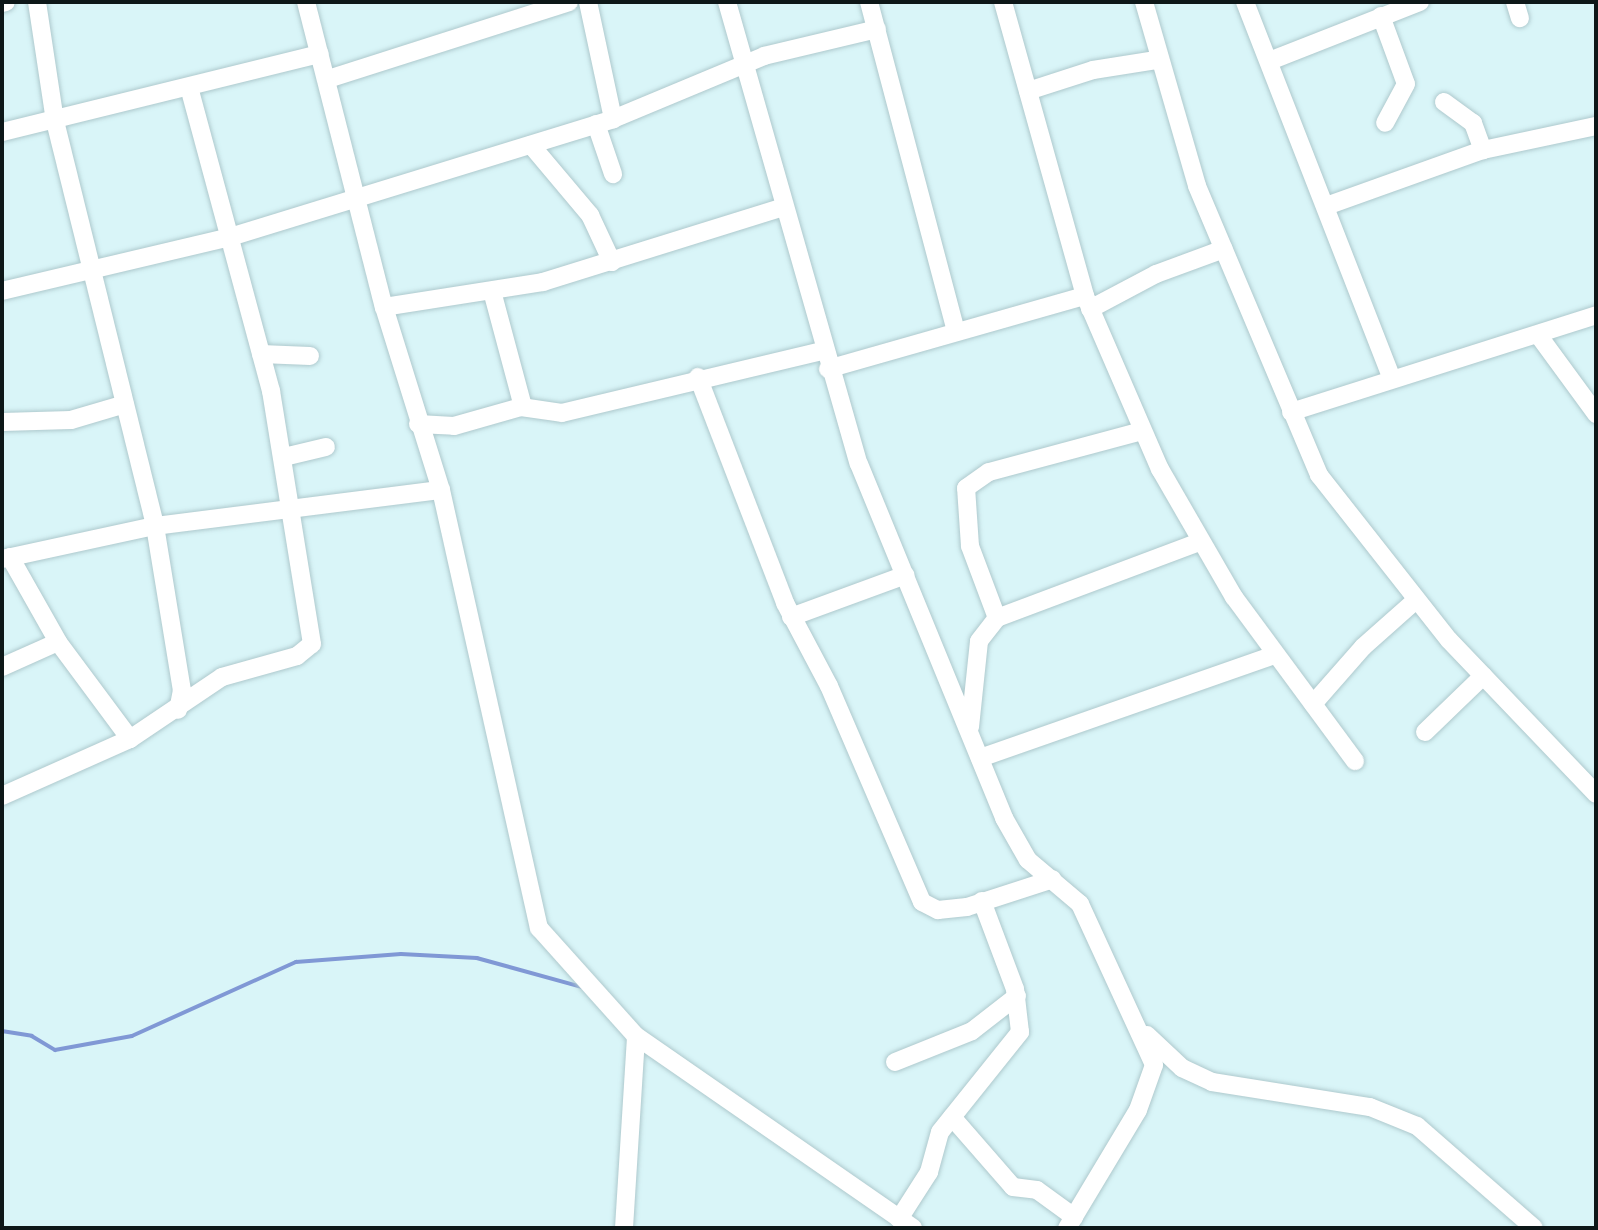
<!DOCTYPE html>
<html>
<head>
<meta charset="utf-8">
<style>
  body { margin:0 }
  #map { position:relative; width:1598px; height:1230px; overflow:hidden; background:#d9f5f8; font-family:Montserrat,sans-serif }
  div>[style] { position:absolute }
  .stream>* { height:3.5px; margin:-1.75px; padding:0 1.75px; transform-origin:1.75px; border-radius:1.75px; background:#8098d5 }
  .roads { filter:drop-shadow(0 0 2px #aec9cd) drop-shadow(0 0 2px #aec9cd) }
  .minor>* { height:18px; margin:-9px; padding:0 9px; transform-origin:9px; border-radius:9px; background:#fff }
  span { translate:-50% -50%; white-space:nowrap; text-align:center; line-height:1.15; -webkit-text-stroke:5px #fff; paint-order:stroke }
  .frame { position:absolute; inset:0; border:4px solid #0d1718; pointer-events:none }
</style>
</head>
<body>
<div id="map">
  <div class="stream">
    <i style="left:2px;top:1031px;width:30px;rotate:9deg"></i>
    <i style="left:32px;top:1036px;width:27px;rotate:31deg"></i>
    <i style="left:55px;top:1050px;width:78px;rotate:-10.3deg"></i>
    <i style="left:132px;top:1036px;width:180px;rotate:-24.3deg"></i>
    <i style="left:296px;top:962px;width:105px;rotate:-4.4deg"></i>
    <i style="left:401px;top:954px;width:76px;rotate:3deg"></i>
    <i style="left:477px;top:958px;width:109px;rotate:15.4deg"></i>
  </div>
  <div class="roads">
    <div class="minor">
      <i style="left:37px;top:2px;width:120px;rotate:81.4deg"></i>
      <i style="left:55px;top:121px;width:417px;rotate:76.1deg"></i>
      <i style="left:155px;top:526px;width:166px;rotate:80.7deg"></i>
      <i style="left:182px;top:690px;width:20px;rotate:101deg"></i>
      <i style="left:306px;top:2px;width:315px;rotate:75.7deg"></i>
      <i style="left:384px;top:307px;width:192px;rotate:72.7deg"></i>
      <i style="left:441px;top:490px;width:449px;rotate:77.4deg"></i>
      <i style="left:539px;top:928px;width:145px;rotate:48.1deg"></i>
      <i style="left:636px;top:1036px;width:337px;rotate:34.7deg"></i>
      <i style="left:588px;top:2px;width:120px;rotate:77.9deg"></i>
      <i style="left:727px;top:2px;width:480px;rotate:74.1deg"></i>
      <i style="left:859px;top:464px;width:383px;rotate:67.7deg"></i>
      <i style="left:1004px;top:818px;width:48px;rotate:60.3deg"></i>
      <i style="left:1028px;top:860px;width:68px;rotate:40.2deg"></i>
      <i style="left:1080px;top:904px;width:177px;rotate:65.3deg"></i>
      <i style="left:1154px;top:1065px;width:48px;rotate:109.6deg"></i>
      <i style="left:1138px;top:1110px;width:138px;rotate:121deg"></i>
      <i style="left:869px;top:2px;width:341px;rotate:75.2deg"></i>
      <i style="left:1003px;top:2px;width:305px;rotate:74.4deg"></i>
      <i style="left:1085px;top:296px;width:189px;rotate:66.6deg"></i>
      <i style="left:1160px;top:469px;width:148px;rotate:60deg"></i>
      <i style="left:1234px;top:597px;width:204px;rotate:53.6deg"></i>
      <i style="left:1144px;top:2px;width:191px;rotate:73.9deg"></i>
      <i style="left:1197px;top:186px;width:314px;rotate:67.1deg"></i>
      <i style="left:1319px;top:475px;width:210px;rotate:51.8deg"></i>
      <i style="left:1449px;top:640px;width:213px;rotate:46.3deg"></i>
      <i style="left:1245px;top:2px;width:401px;rotate:68.7deg"></i>
      <i style="left:1515px;top:2px;width:17px;rotate:73deg"></i>
      <i style="left:2px;top:3px;width:4px;rotate:-14deg"></i>
      <i style="left:1381px;top:16px;width:72px;rotate:69.8deg"></i>
      <i style="left:1406px;top:84px;width:44px;rotate:118.3deg"></i>
      <i style="left:1272px;top:60px;width:159px;rotate:-21.4deg"></i>
      <i style="left:328px;top:79px;width:253px;rotate:-17.7deg"></i>
      <i style="left:1028px;top:91px;width:68px;rotate:-17.9deg"></i>
      <i style="left:1093px;top:70px;width:64px;rotate:-9deg"></i>
      <i style="left:1444px;top:102px;width:36px;rotate:36deg"></i>
      <i style="left:1473px;top:123px;width:29px;rotate:70deg"></i>
      <i style="left:596px;top:124px;width:53px;rotate:71.2deg"></i>
      <i style="left:2px;top:132px;width:327px;rotate:-13.8deg"></i>
      <i style="left:531px;top:145px;width:92px;rotate:49.9deg"></i>
      <i style="left:590px;top:215px;width:52px;rotate:64.9deg"></i>
      <i style="left:1329px;top:205px;width:164px;rotate:-19.7deg"></i>
      <i style="left:1483px;top:150px;width:116px;rotate:-12deg"></i>
      <i style="left:2px;top:291px;width:231px;rotate:-13.3deg"></i>
      <i style="left:227px;top:238px;width:404px;rotate:-17.1deg"></i>
      <i style="left:613px;top:119px;width:164px;rotate:-22.6deg"></i>
      <i style="left:764px;top:56px;width:116px;rotate:-13.4deg"></i>
      <i style="left:492px;top:291px;width:120px;rotate:75deg"></i>
      <i style="left:384px;top:307px;width:161px;rotate:-8.9deg"></i>
      <i style="left:543px;top:282px;width:249px;rotate:-17.3deg"></i>
      <i style="left:1090px;top:309px;width:75px;rotate:-27.9deg"></i>
      <i style="left:1156px;top:274px;width:72px;rotate:-20.2deg"></i>
      <i style="left:1539px;top:336px;width:97px;rotate:53.8deg"></i>
      <i style="left:261px;top:354px;width:49px;rotate:2.3deg"></i>
      <i style="left:828px;top:369px;width:267px;rotate:-15.9deg"></i>
      <i style="left:698px;top:377px;width:242px;rotate:68.9deg"></i>
      <i style="left:785px;top:603px;width:94px;rotate:62.1deg"></i>
      <i style="left:829px;top:686px;width:235px;rotate:66.7deg"></i>
      <i style="left:922px;top:902px;width:18px;rotate:27deg"></i>
      <i style="left:938px;top:910px;width:29px;rotate:-6deg"></i>
      <i style="left:967px;top:907px;width:90px;rotate:-18deg"></i>
      <i style="left:1291px;top:412px;width:320px;rotate:-17.6deg"></i>
      <i style="left:2px;top:422px;width:69px;rotate:-1.7deg"></i>
      <i style="left:71px;top:420px;width:56px;rotate:-16.5deg"></i>
      <i style="left:418px;top:424px;width:36px;rotate:3deg"></i>
      <i style="left:454px;top:426px;width:70px;rotate:-15.8deg"></i>
      <i style="left:521px;top:407px;width:41px;rotate:8.3deg"></i>
      <i style="left:562px;top:413px;width:268px;rotate:-13.4deg"></i>
      <i style="left:284px;top:457px;width:43px;rotate:-13.4deg"></i>
      <i style="left:10px;top:557px;width:98px;rotate:60.5deg"></i>
      <i style="left:58px;top:642px;width:121px;rotate:53.4deg"></i>
      <i style="left:2px;top:559px;width:157px;rotate:-12.2deg"></i>
      <i style="left:155px;top:526px;width:288px;rotate:-7.2deg"></i>
      <i style="left:791px;top:617px;width:122px;rotate:-20.1deg"></i>
      <i style="left:997px;top:618px;width:77px;rotate:-110.6deg"></i>
      <i style="left:970px;top:546px;width:58px;rotate:-93.9deg"></i>
      <i style="left:966px;top:488px;width:28px;rotate:-35deg"></i>
      <i style="left:989px;top:472px;width:158px;rotate:-15deg"></i>
      <i style="left:2px;top:667px;width:61px;rotate:-24.1deg"></i>
      <i style="left:1313px;top:704px;width:76px;rotate:-48.7deg"></i>
      <i style="left:1363px;top:647px;width:71px;rotate:-41.6deg"></i>
      <i style="left:970px;top:727px;width:86px;rotate:-84deg"></i>
      <i style="left:979px;top:641px;width:29px;rotate:-52deg"></i>
      <i style="left:997px;top:618px;width:216px;rotate:-20.6deg"></i>
      <i style="left:1425px;top:732px;width:81px;rotate:-44deg"></i>
      <i style="left:980px;top:758px;width:312px;rotate:-19.3deg"></i>
      <i style="left:2px;top:796px;width:140px;rotate:-24deg"></i>
      <i style="left:130px;top:739px;width:111px;rotate:-34deg"></i>
      <i style="left:222px;top:677px;width:78px;rotate:-15.6deg"></i>
      <i style="left:297px;top:656px;width:19px;rotate:-39deg"></i>
      <i style="left:312px;top:644px;width:256px;rotate:-99.2deg"></i>
      <i style="left:271px;top:391px;width:314px;rotate:-105.1deg"></i>
      <i style="left:1147px;top:1035px;width:48px;rotate:43.3deg"></i>
      <i style="left:1182px;top:1068px;width:33px;rotate:25deg"></i>
      <i style="left:1212px;top:1082px;width:160px;rotate:9deg"></i>
      <i style="left:1370px;top:1107px;width:51px;rotate:22deg"></i>
      <i style="left:1417px;top:1126px;width:155px;rotate:41.1deg"></i>
      <i style="left:895px;top:1062px;width:83px;rotate:-21.9deg"></i>
      <i style="left:972px;top:1031px;width:57px;rotate:-37.9deg"></i>
      <i style="left:952px;top:1117px;width:93px;rotate:48.9deg"></i>
      <i style="left:1013px;top:1187px;width:24px;rotate:7deg"></i>
      <i style="left:1037px;top:1190px;width:46px;rotate:36.1deg"></i>
      <i style="left:899px;top:1219px;width:56px;rotate:-57.4deg"></i>
      <i style="left:929px;top:1172px;width:41px;rotate:-74.6deg"></i>
      <i style="left:940px;top:1132px;width:128px;rotate:-51.3deg"></i>
      <i style="left:1020px;top:1032px;width:43px;rotate:-96.6deg"></i>
      <i style="left:1015px;top:989px;width:94px;rotate:-110.6deg"></i>
      <i style="left:624px;top:1228px;width:192px;rotate:-86.4deg"></i>
    </div>
  </div>
  <div class="frame"></div>
</div>
</body>
</html>
